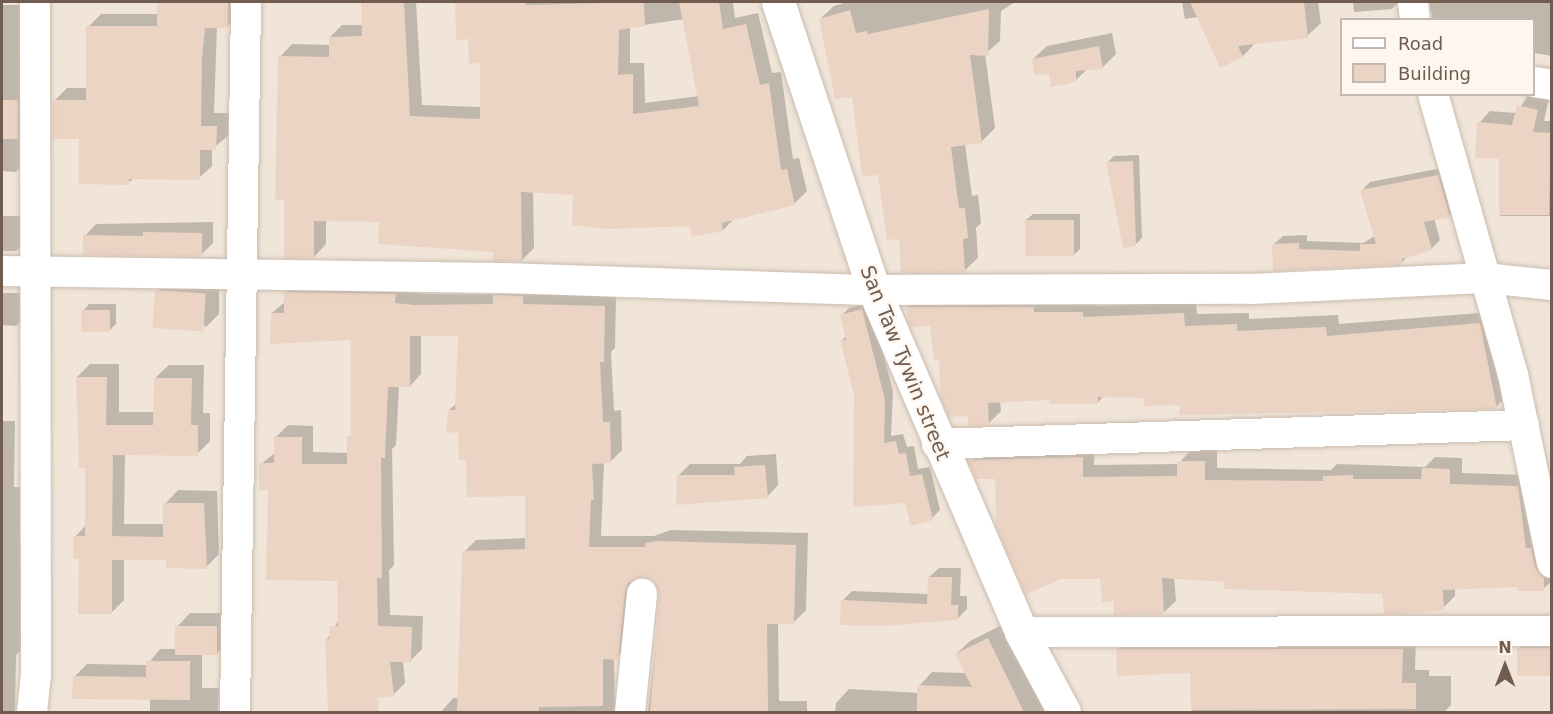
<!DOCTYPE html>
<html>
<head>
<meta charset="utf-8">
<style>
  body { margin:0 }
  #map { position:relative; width:1553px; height:714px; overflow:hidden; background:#faf3e9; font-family:"DejaVu Sans",sans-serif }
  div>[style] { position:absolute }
  .residential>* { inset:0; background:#f0e5d8 }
  .shadow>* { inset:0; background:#0003 }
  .building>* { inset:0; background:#ecd4c4; transform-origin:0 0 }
  .roads { filter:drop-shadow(0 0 2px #cbbcb0) drop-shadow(0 0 2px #cbbcb0) }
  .street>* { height:30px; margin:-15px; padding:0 15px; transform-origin:15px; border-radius:15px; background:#fff }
  .secondary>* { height:33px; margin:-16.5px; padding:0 16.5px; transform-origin:16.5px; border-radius:16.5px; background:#fff }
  span { translate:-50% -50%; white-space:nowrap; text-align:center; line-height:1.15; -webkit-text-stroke:4.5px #fdf7ef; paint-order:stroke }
  .street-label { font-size:20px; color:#715c50 }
  .frame { position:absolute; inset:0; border:3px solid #715c50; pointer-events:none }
  .legend { position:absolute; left:1340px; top:18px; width:195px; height:78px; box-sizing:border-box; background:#fdf7ef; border:2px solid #c5b9af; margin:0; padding:8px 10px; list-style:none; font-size:18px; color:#715c50 }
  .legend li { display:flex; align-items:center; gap:12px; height:30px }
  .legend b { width:30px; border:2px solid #c5b9af }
  .north { position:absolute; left:1475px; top:636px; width:60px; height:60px; -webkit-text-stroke:4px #fdf7ef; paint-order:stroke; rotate:0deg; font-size:16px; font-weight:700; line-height:24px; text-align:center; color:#715c50 }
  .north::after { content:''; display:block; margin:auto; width:21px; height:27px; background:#715c50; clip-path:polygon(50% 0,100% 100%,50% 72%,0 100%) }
</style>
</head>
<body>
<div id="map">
  <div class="residential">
    <i style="clip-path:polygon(evenodd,2px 2px,1551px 2px,1551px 712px,2px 712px,2px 2px,1342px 20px,1534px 20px,1534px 94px,1342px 94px,1342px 20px)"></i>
  </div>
  <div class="shadow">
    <i style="clip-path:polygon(159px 2px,240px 2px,240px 14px,228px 26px,217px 26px,214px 113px,229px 113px,228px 136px,212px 149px,212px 166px,199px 178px,134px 178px,128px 183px,81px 138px,54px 101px,67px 88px,88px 88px,88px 27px,101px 14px,158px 14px)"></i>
    <i style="clip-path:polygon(evenodd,362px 2px,416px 2px,422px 105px,482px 107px,482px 62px,469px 38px,457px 38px,458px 2px,733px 2px,735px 18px,758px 13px,772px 73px,781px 72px,793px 159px,799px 158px,807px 191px,795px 203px,734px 219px,723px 230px,575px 193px,533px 191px,534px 248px,522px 260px,381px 221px,326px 220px,326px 244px,314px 257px,286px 198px,280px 57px,292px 44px,330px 45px,330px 37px,342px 25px,363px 25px,362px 2px,685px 19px,699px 96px,645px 103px,644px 63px,630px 63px,630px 27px,685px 19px)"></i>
    <i style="clip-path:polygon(847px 2px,1015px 2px,1001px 11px,1000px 41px,985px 54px,995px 128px,982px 141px,965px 144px,972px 196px,978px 195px,981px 223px,976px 228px,978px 258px,964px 271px,900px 237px,853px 96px,820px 19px,834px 6px)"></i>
    <i style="clip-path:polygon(1182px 2px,1318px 2px,1321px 23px,1307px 36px,1256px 42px,1243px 56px,1198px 17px,1185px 19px)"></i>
    <i style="clip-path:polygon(1353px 2px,1399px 2px,1392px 9px,1354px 12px)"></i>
    <i style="clip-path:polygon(1429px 2px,1552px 2px,1552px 56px,1534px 53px,1534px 20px,1433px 20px)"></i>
    <i style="clip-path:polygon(2px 5px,22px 5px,28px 160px,16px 172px,2px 171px)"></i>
    <i style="clip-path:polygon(1112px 33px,1116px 54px,1103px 67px,1087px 69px,1075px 81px,1050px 72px,1033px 59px,1047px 46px)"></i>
    <i style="clip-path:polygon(1529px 94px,1549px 98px,1544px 121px,1552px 121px,1552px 216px,1500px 216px,1500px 158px,1479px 123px,1490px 111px,1516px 113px)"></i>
    <i style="clip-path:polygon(1139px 155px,1142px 238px,1135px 245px,1107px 163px,1114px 156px)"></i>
    <i style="clip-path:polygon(1447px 167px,1458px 207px,1449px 216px,1434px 218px,1440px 240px,1431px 249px,1409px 255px,1401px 263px,1274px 269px,1274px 244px,1283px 236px,1307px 235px,1307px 241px,1363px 243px,1375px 236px,1361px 191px,1370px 182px)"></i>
    <i style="clip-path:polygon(1033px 214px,1080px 214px,1080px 249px,1073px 256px,1026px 220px)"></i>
    <i style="clip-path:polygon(2px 216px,27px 216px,27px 241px,16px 251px,2px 251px)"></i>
    <i style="clip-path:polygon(213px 222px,213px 243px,201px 255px,85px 236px,96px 224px)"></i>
    <i style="clip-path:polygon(170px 278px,219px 281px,219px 314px,206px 327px,157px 291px)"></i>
    <i style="clip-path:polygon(297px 281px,407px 283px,406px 292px,428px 294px,616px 295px,615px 348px,611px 352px,614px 411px,621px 410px,622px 450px,610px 462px,604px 462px,601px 536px,654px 536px,671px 530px,808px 533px,806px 610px,794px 622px,778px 622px,779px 701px,807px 701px,807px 712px,648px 712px,661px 596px,654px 579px,643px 575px,636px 578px,629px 646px,614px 658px,615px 712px,441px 712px,453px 698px,459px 698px,464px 552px,476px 540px,526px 538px,526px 495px,468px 459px,449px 410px,457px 403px,459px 334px,421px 335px,421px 374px,410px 386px,399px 386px,396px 445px,392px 449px,394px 565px,389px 570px,390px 615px,423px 616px,422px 649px,411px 660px,403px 660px,405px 683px,393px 695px,327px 639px,340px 618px,339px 579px,269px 489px,261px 464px,276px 452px,276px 437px,288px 425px,313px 426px,313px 452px,349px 453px,353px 433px,353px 338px,272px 313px,286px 301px,286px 293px)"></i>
    <i style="clip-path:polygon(2px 293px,27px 293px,27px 316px,16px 326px,2px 325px)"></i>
    <i style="clip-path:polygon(919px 296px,1095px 301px,1095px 306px,1196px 302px,1197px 314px,1249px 313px,1249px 319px,1338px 315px,1339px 324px,1492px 312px,1508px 395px,1496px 407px,1181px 404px,1146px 396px,1105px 395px,1097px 403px,1050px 399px,1000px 401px,1001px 411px,988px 424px,970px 415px,940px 358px,931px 324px,907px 308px)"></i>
    <i style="clip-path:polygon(870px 302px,893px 391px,891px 436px,903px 434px,907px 447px,914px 446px,918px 469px,930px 467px,940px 510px,932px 518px,906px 502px,855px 395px,841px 341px,846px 336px,841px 316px,849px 308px)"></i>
    <i style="clip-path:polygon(89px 304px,116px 304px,116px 324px,109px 331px,83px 311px)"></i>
    <i style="clip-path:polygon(90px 364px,119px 364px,119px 412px,155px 412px,155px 378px,169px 365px,204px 365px,203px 413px,210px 413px,210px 441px,197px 454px,125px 453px,124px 524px,165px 524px,165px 504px,178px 490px,217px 491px,219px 554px,206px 567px,168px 558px,124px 558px,124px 600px,111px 613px,81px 558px,75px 537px,86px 525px,86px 467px,77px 377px)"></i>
    <i style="clip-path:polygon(2px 421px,15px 421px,14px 487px,20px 487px,20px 542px,26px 542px,29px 643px,16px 655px,15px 711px,30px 712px,2px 712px)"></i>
    <i style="clip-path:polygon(1095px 445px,1094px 465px,1178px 464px,1191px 450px,1217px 450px,1217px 468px,1331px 470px,1337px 464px,1425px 467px,1435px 457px,1462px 458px,1462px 473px,1530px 475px,1552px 560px,1552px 581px,1543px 589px,1520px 585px,1455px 588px,1455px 596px,1443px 608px,1384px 592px,1174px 577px,1176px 601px,1163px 613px,1115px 600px,1101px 577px,997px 478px,970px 463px,982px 451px)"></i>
    <i style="clip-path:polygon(776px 454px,778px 485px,767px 497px,678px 476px,690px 464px,740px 464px,747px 456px)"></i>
    <i style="clip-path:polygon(939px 568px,961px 568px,960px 596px,967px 596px,967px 609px,958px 618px,842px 601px,852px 591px,929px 594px,929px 577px)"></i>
    <i style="clip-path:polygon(190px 613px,230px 613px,230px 641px,216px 654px,202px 654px,202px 688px,219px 688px,218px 712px,150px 712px,150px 698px,74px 677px,87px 664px,147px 665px,160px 649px,176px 649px,177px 627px)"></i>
    <i style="clip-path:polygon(1002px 625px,1051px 712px,835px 712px,836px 703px,849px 689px,919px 693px,919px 686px,932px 672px,966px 673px,956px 654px,970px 641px)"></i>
    <i style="clip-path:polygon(1533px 635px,1552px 635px,1552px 675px,1519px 675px,1519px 649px)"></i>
    <i style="clip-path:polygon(1131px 636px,1416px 636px,1415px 670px,1429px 670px,1429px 676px,1451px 676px,1451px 705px,1444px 712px,1192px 712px,1191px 672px,1117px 650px)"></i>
  </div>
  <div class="building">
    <i style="clip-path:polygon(157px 2px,228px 2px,228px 28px,205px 28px,202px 58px,201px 126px,217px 126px,216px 150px,200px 150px,200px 180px,129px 179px,129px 185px,79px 184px,79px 139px,52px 139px,52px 100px,86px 100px,86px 26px,157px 26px)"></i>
    <i style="clip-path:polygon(361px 2px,404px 2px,410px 116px,480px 119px,480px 63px,469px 64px,468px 39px,456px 40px,455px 2px,526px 2px,526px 5px,644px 2px,645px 26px,619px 30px,618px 75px,633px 74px,633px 114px,699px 106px,679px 2px,719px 2px,723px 29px,746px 24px,760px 85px,769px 83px,781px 170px,787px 169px,795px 205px,722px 223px,723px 231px,692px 237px,690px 226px,608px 229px,572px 225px,573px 195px,521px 192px,522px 261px,493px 261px,493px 252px,378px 244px,379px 222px,314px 221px,314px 258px,284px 258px,284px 200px,275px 200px,278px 56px,329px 57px,329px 37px,362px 36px)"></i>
    <i style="clip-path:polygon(1190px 2px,1304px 2px,1308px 38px,1238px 46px,1243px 57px,1220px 68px)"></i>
    <i style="clip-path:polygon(989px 9px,988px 56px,970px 55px,982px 143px,951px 147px,959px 208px,965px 208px,968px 238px,963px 239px,965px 273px,901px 273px,899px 239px,887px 240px,878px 175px,862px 177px,852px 97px,835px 99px,819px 19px,850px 10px,856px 33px,867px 31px,868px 34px)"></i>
    <i style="clip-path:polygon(1099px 46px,1103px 69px,1076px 71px,1076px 82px,1051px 87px,1049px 74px,1034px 75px,1032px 59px)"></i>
    <i style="left:2px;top:100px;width:16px;height:39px"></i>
    <i style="clip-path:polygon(1517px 105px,1538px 110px,1533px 132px,1551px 133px,1549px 215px,1499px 215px,1499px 159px,1475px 158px,1477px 122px,1512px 125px)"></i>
    <i style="clip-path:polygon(1133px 161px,1136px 246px,1123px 248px,1106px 162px)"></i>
    <i style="clip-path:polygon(1438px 175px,1450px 217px,1424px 222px,1432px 250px,1402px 259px,1402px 265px,1273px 271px,1272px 244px,1299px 243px,1299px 249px,1360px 251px,1360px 244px,1376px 244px,1360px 190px)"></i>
    <i style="left:1025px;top:220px;width:49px;height:36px"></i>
    <i style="clip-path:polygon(143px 232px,202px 233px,202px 257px,83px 255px,83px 235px,143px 236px)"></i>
    <i style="left:155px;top:290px;width:51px;height:38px;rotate:4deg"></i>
    <i style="clip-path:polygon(284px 292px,396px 294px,395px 303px,415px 305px,493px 304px,493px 295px,523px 296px,523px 304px,605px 306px,604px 362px,600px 362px,603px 422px,610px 422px,611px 463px,592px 464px,594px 500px,591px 500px,589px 547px,645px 547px,645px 543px,658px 541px,796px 545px,794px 624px,767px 624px,768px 712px,650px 712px,659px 595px,653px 580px,643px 577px,628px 583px,625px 592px,618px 660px,603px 659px,603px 706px,539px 707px,539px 712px,457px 712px,462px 551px,525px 549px,525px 496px,467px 497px,466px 460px,459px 460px,458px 433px,446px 432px,448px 410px,455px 410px,458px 336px,410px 336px,410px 387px,388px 387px,385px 458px,381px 458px,382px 578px,377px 578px,378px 626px,412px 627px,411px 662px,390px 662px,394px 696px,378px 698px,379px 712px,328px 712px,325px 639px,329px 639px,330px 626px,338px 626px,337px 581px,266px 580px,268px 490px,259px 490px,259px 463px,274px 463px,274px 437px,302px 437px,302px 464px,347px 464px,347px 436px,351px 436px,351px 340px,270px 344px,271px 313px,284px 313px)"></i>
    <i style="clip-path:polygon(906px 307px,1034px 307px,1034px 312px,1083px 312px,1083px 317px,1184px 313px,1185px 326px,1237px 324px,1237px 331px,1326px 327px,1327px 336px,1480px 323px,1497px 409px,1179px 415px,1180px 405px,1144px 406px,1144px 398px,1098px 397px,1098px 404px,1049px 404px,1049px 400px,988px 403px,989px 425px,968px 426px,968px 416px,949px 417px,941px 399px,939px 360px,934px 360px,930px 326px,910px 327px)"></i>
    <i style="clip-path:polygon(862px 309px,885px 400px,884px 443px,896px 441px,899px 454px,906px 453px,910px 476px,922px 474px,933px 520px,911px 526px,905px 503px,853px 507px,854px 395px,840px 340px,846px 340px,840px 315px)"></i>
    <i style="left:81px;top:310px;width:29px;height:22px"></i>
    <i style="clip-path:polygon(76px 377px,107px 377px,106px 425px,153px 425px,154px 378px,192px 378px,191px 425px,198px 425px,198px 456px,113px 455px,112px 536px,163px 537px,163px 503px,204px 503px,207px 569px,166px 568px,166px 560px,112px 560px,112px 614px,78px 614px,79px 559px,73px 559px,73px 536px,85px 536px,85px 468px,79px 468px)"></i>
    <i style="clip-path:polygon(1083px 457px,1083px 477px,1177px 476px,1177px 461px,1205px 461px,1205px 480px,1323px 481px,1323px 476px,1353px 475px,1353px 479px,1421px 479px,1422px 468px,1450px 469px,1450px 484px,1518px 486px,1526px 548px,1531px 548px,1535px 567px,1544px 578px,1544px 591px,1518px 591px,1518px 587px,1443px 590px,1444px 610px,1404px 614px,1384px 614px,1382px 594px,1224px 589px,1225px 582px,1162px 578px,1164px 614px,1114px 615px,1114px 601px,1102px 602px,1100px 579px,1060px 579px,1026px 595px,996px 526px,995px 479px,976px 479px,968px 460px)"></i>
    <i style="clip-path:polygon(765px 465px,768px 498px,676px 505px,677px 475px,735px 475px,734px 467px)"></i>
    <i style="clip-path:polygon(928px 577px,952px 577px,951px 605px,958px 605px,958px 620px,882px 626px,840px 625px,841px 600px,927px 604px)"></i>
    <i style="left:175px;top:626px;width:42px;height:29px"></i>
    <i style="clip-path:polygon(988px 638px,1024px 712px,917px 712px,917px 685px,972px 687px,955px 654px)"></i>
    <i style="left:1517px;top:648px;width:34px;height:28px"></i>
    <i style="clip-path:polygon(1116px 649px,1403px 649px,1402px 683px,1416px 683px,1416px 709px,1191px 710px,1190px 673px,1117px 676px)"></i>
    <i style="clip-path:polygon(146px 661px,190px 661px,190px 700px,72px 699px,73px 676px,146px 677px)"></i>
  </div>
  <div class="roads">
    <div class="street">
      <i style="left:1413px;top:2px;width:18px;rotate:84deg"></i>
      <i style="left:1534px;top:82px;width:18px;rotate:9deg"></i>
      <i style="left:1433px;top:94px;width:292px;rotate:74.1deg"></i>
      <i style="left:1513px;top:375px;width:192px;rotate:78.3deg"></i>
      <i style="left:2px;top:271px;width:502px;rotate:0.8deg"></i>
      <i style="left:504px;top:278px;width:370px;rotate:1.9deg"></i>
      <i style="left:874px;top:290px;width:378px;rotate:-0.2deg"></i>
      <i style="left:1252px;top:289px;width:233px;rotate:-2.7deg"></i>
      <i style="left:1485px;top:278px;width:67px;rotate:6deg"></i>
      <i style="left:937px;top:444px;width:587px;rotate:-1.85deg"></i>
      <i style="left:1021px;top:632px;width:531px;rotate:-0.11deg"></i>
      <i style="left:32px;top:712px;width:36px;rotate:-84deg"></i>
      <i style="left:36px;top:676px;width:674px;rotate:-90.09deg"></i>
      <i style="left:235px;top:712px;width:710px;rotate:-89.11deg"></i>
      <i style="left:630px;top:712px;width:119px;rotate:-84.2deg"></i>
    </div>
    <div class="secondary">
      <i style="left:778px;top:2px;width:304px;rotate:71.6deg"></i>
      <i style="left:874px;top:290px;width:372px;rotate:66.7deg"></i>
      <i style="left:1021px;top:632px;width:91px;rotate:61.7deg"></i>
    </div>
  </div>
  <div class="street-label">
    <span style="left:905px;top:363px;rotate:68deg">San Taw Tywin street</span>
  </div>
  <div class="frame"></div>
  <ul class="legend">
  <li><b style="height:8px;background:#fff"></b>Road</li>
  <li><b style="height:16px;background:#ecd4c4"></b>Building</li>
  </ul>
  <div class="north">N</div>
</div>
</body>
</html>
